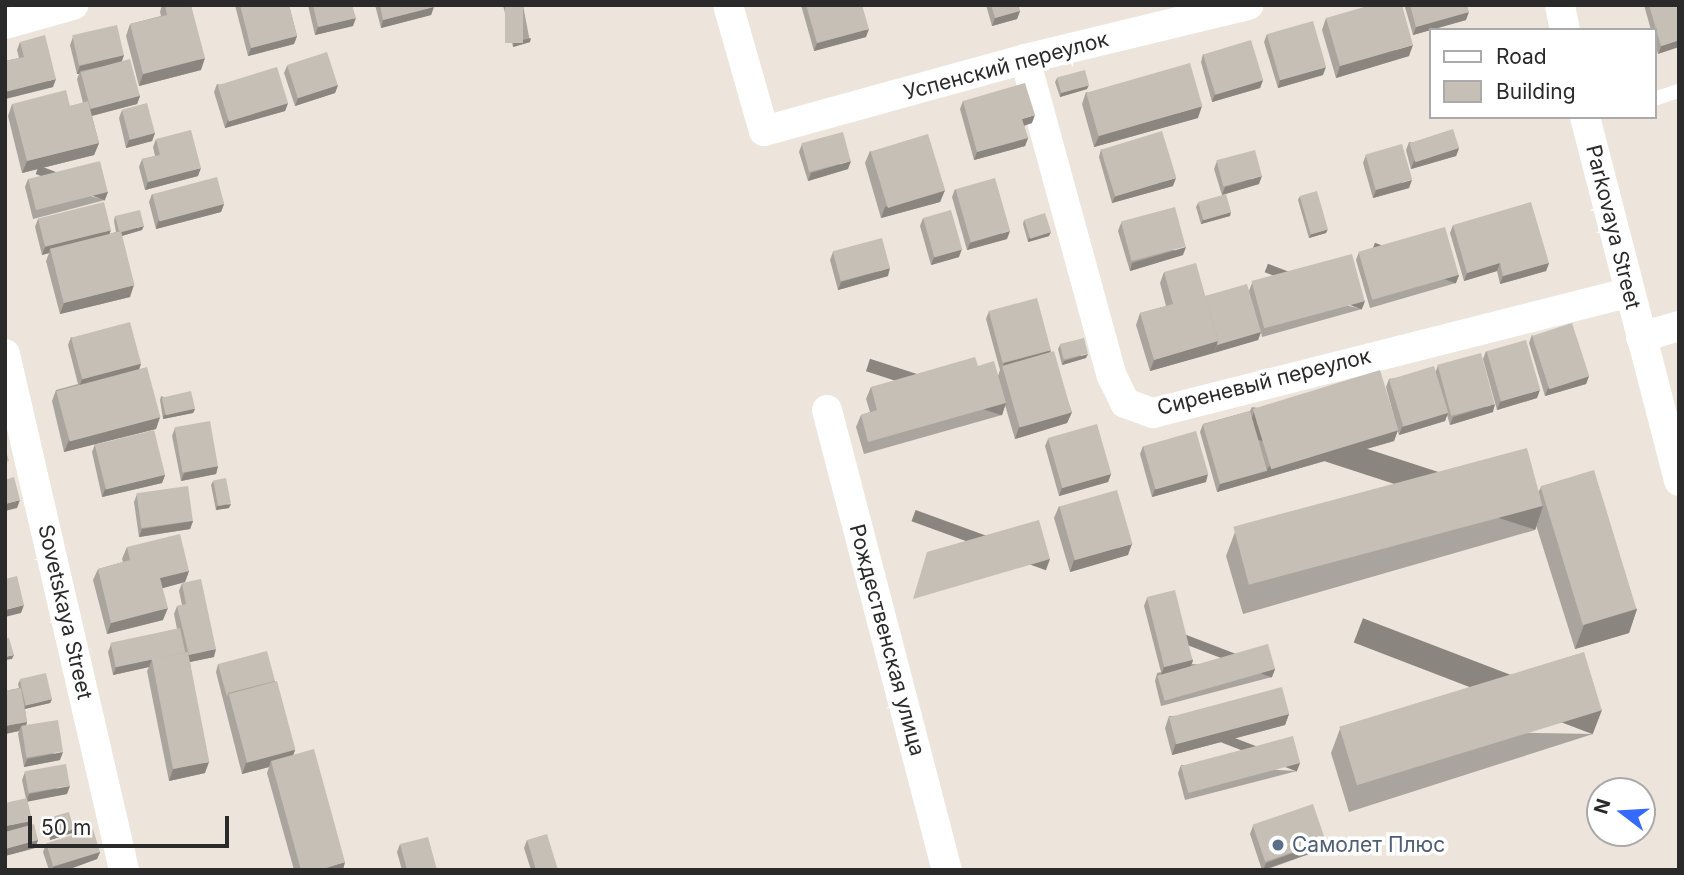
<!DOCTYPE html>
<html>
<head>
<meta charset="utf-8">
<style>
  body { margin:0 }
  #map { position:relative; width:1684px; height:875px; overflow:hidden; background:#ede4db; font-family:Inter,sans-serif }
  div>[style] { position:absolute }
  .lane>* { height:14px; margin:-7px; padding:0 7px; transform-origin:7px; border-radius:7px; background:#fff }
  .street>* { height:30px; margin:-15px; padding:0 15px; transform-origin:15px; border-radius:15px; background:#fff }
  .wall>* { inset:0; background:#a9a49d }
  .shaded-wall>* { inset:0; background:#8a867f; transform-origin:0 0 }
  .building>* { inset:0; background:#c5bfb6; transform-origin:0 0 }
  .dots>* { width:19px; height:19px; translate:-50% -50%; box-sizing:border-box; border:4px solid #fff; border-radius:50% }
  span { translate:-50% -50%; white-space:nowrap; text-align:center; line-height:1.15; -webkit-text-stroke:7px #fff; paint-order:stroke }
  .street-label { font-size:21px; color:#2a2a2a }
  .service-label { font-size:21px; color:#4e5e75 }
  .left { translate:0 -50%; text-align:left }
  .frame { position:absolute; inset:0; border:7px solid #2a2a2a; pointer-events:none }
  .legend { position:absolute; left:1429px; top:28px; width:228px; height:91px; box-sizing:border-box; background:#fff; border:2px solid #aaa; margin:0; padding:9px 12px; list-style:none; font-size:21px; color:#2a2a2a }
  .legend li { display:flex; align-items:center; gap:14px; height:35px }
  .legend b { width:35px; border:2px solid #aaa }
  .north { position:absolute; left:1586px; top:777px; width:70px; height:70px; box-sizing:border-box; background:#fff; border:2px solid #aaa; border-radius:50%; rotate:287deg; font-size:19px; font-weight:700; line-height:28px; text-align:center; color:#2a2a2a }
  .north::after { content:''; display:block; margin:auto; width:24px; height:32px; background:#366aff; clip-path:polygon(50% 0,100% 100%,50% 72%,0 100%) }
  .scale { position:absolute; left:28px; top:816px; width:201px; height:32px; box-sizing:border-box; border:4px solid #2a2a2a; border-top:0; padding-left:9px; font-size:21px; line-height:24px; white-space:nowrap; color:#2a2a2a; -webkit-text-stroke:5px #fff; paint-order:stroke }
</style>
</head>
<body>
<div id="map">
  <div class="lane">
    <i style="left:1654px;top:99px;width:26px;rotate:-18deg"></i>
  </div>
  <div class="street">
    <i style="left:728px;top:5px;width:131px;rotate:74.1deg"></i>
    <i style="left:764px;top:131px;width:271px;rotate:-15.4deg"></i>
    <i style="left:1025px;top:59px;width:230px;rotate:-13.6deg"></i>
    <i style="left:1560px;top:5px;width:25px;rotate:79deg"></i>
    <i style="left:5px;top:24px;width:71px;rotate:-15.6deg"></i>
    <i style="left:1025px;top:59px;width:329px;rotate:74.7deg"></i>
    <i style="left:1112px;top:376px;width:30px;rotate:64deg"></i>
    <i style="left:1125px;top:403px;width:30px;rotate:20deg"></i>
    <i style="left:1153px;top:413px;width:492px;rotate:-14.2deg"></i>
    <i style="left:1585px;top:117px;width:376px;rotate:75.5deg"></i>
    <i style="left:1641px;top:337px;width:40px;rotate:-16deg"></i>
    <i style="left:5px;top:354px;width:530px;rotate:77.01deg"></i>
    <i style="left:827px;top:410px;width:475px;rotate:75.4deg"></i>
  </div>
  <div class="wall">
    <i style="clip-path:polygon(162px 5px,191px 5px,201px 70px,139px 86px,126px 36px,130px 24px,161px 16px,160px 12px)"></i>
    <i style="clip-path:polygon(235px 5px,289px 5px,297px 36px,294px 44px,248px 56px)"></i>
    <i style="clip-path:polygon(308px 5px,352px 5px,353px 26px,315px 35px)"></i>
    <i style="clip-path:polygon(375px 5px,434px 5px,431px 15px,381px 28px)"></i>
    <i style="clip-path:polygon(503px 5px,523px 5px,530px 42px,513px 47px)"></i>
    <i style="clip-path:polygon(801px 5px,862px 5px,866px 37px,814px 51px)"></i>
    <i style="clip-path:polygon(986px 5px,1018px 5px,1020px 11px,1017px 19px,992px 26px)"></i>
    <i style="clip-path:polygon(1406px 5px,1467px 5px,1466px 20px,1413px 35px,1405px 7px)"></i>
    <i style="clip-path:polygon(1644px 5px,1679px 5px,1658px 54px,1654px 42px,1654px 30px,1651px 30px)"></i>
    <i style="clip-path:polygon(1326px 18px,1409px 56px,1336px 78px,1322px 30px)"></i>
    <i style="clip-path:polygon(1267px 34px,1323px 75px,1278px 88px,1264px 42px)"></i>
    <i style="clip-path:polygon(73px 37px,124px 55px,122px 61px,140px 96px,137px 104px,92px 116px,99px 143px,94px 155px,22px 173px,8px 116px,12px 104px,70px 106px,83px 103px,77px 79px,79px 74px,77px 74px,70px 45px)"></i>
    <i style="clip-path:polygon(20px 42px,53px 87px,5px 99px,5px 61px,19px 58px,17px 50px)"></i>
    <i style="clip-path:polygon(1203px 54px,1263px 80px,1260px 88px,1212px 102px,1201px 62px)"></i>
    <i style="clip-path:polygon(287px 66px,338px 85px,335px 93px,295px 106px,284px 73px)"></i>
    <i style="clip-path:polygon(1057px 78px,1087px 89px,1060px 97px,1055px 82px)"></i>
    <i style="clip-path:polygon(217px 84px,288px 103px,285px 111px,225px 128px,214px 92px)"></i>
    <i style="clip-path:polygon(1086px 92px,1198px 118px,1094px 147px,1082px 104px)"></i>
    <i style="clip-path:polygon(963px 101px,1032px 123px,1024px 126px,1028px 138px,1025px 146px,974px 160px,960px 109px)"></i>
    <i style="clip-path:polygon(122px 110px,155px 133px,152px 141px,126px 148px,119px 118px)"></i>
    <i style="clip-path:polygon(156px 139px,198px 176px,145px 190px,139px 167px,142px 159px,155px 156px,153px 147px)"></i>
    <i style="clip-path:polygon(1409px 142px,1459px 148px,1456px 156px,1411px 169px,1406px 150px)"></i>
    <i style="clip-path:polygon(802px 144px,848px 169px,808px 181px,799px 152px)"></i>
    <i style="clip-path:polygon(1101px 149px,1173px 186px,1112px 203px,1099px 157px)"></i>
    <i style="clip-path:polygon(870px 151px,945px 190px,940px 202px,881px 218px,865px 163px)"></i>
    <i style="clip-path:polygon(1366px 155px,1409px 188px,1373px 198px,1363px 163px)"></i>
    <i style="clip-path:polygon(1217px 161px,1259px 184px,1222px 195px,1214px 169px)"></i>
    <i style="clip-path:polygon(28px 179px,105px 200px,33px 219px,25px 187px)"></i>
    <i style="clip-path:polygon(955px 189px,1007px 239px,967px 250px,952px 197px)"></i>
    <i style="clip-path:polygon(152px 194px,224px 204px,221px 212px,156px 229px,149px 202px)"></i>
    <i style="clip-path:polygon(1300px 196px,1326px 233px,1309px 238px,1298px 200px)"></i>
    <i style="clip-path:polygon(1198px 203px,1230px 216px,1201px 224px,1196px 207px)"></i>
    <i style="clip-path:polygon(115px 216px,142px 230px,122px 236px,130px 297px,60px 314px,46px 261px,49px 253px,42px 255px,35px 227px,38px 219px,109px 234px,116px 232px,114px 221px)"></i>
    <i style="clip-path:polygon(923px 218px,959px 257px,931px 265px,920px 226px)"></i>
    <i style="clip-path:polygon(1024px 220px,1049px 236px,1028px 242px,1023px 224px)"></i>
    <i style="clip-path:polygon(1121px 223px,1183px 255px,1130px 271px,1118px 231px)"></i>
    <i style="clip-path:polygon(1453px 225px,1549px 263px,1546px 271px,1500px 284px,1497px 271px,1464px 281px,1450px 233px)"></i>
    <i style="clip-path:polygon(833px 252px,888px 276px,838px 290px,830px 260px)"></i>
    <i style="clip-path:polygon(1359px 252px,1459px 275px,1456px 283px,1370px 308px,1356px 260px)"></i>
    <i style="clip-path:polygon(1164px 272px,1205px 296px,1249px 291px,1252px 283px,1362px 309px,1262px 337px,1261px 332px,1258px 340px,1150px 371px,1136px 325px,1140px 313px,1166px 306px,1160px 283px)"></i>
    <i style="clip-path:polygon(989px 311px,1050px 353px,1072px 412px,1067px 423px,1015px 439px,1005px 405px,1002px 415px,864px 454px,856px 427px,861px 415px,870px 412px,866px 399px,871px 387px,978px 366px,998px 376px,1000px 370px,986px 319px)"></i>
    <i style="clip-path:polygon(1532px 335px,1589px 376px,1586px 384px,1545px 396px,1529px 343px)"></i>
    <i style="clip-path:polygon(71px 337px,141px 364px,139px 369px,160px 417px,156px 429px,95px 444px,165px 475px,162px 483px,102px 497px,92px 452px,95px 444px,64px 452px,52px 401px,56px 390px,78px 384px,68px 345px)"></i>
    <i style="clip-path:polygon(1060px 345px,1086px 358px,1062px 365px,1058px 349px)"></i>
    <i style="clip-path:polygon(1486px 351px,1537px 398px,1497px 410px,1483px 359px)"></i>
    <i style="clip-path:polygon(1438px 365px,1493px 412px,1450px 425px,1447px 415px,1445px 421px,1399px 435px,1386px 387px,1389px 379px,1436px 371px)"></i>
    <i style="clip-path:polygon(161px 396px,195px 409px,193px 413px,163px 419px,160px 400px)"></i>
    <i style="clip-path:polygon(1252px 407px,1398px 430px,1394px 441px,1217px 492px,1200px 432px,1203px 424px,1250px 411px)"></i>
    <i style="clip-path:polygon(175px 428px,218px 466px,216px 474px,181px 481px,172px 436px)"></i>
    <i style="clip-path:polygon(1048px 439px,1111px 474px,1108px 482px,1059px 496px,1045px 446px)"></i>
    <i style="clip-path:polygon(1143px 446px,1206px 482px,1152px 497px,1140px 454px)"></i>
    <i style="clip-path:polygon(213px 481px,229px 508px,216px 510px,211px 485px)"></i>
    <i style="clip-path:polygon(1541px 487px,1637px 609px,1629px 633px,1575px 649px,1536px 525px,1535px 530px,1243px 614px,1226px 556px,1235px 532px,1539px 491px)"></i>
    <i style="clip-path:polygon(137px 494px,193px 521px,190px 529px,139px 537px,134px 502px)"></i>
    <i style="clip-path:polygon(1059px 506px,1128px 555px,1070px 572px,1054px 518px)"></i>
    <i style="clip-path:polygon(127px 547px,189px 571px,185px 582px,162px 588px,163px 620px,107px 634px,93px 580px,98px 569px,123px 562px,122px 559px)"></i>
    <i style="clip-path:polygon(182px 583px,214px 657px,190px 662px,205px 773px,169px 781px,147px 671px,149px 667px,113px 675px,108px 652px,111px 644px,177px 629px,174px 614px,177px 606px,182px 605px,179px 591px)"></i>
    <i style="clip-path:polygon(1147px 598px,1193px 660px,1192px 664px,1275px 669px,1272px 677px,1161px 706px,1155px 681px,1157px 673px,1161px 672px,1144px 606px)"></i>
    <i style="clip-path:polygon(218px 664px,275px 681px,295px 750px,293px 755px,343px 870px,294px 870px,267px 773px,269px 767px,242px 774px,216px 672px)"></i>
    <i style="clip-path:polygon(20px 680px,52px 699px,50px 703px,25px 709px,27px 722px,26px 726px,60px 760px,24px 767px,18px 734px,19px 731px,5px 734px,5px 691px,19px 688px,18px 684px)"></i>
    <i style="clip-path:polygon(1289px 714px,1285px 725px,1172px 755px,1165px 728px,1169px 716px)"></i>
    <i style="clip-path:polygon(1340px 729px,1593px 734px,1349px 812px,1331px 753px)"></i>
    <i style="clip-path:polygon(1181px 765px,1297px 771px,1185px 800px,1178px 773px)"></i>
    <i style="clip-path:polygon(25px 772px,67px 794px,27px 801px,32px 821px,30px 825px,38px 840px,35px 848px,5px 856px,26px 799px,22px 780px)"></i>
    <i style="clip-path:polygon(46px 819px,72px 833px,50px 840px,45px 823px)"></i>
    <i style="clip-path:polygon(1253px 826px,1323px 849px,1265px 870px,1262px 870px,1250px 834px)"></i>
    <i style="clip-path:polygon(527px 840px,558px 870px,531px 870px,524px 848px)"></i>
    <i style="clip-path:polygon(46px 844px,100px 852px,97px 859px,67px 870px,49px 870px,43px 852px)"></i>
    <i style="clip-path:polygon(400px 844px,437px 870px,402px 870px,397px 852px)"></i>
  </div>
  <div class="shaded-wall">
    <i style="clip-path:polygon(434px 7px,431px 15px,381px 28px,383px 20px)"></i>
    <i style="clip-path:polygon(1020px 11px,1017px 19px,992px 26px,995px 18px)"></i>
    <i style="clip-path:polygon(1469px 12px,1466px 20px,1413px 35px,1416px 27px)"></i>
    <i style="clip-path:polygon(356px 18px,353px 26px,315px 35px,318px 27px)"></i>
    <i style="clip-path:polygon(869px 29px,866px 37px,814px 51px,817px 43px)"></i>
    <i style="clip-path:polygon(297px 36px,294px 44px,248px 56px,251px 48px)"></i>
    <i style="clip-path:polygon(531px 38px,530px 42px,513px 47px,514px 42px)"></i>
    <i style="clip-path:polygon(1679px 40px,1679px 47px,1658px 54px,1661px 46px)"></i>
    <i style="clip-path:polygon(1413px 45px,1409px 56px,1336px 78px,1340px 66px)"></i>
    <i style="clip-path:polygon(124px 55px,121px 63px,80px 71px,79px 74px,77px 74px,80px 66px)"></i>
    <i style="clip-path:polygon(205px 58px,201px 70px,139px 86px,143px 74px)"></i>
    <i style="clip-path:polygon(1326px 67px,1323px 75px,1278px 88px,1280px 80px)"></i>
    <i style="clip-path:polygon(56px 79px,53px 87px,5px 99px,5px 92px)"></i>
    <i style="clip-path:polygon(1263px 80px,1260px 88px,1212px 102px,1215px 94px)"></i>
    <i style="clip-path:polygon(338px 85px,335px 93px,295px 106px,298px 98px)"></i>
    <i style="clip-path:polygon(1089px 85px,1087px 89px,1060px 97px,1061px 93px)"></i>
    <i style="clip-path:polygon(140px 96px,137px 104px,87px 117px,89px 109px)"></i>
    <i style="clip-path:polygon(288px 103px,285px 111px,225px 128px,228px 120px)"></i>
    <i style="clip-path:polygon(1202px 106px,1198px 118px,1094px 147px,1099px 136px)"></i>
    <i style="clip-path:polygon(1035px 115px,1032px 123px,1019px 127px,1022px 119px)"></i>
    <i style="clip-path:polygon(155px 133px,152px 141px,126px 148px,129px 140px)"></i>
    <i style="clip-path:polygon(1028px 138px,1025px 146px,974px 160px,977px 152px)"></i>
    <i style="clip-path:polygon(99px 143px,94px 155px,22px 173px,27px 161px)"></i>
    <i style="clip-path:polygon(1459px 148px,1456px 156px,1411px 169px,1414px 161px)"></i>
    <i style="clip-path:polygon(851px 161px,848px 169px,808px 181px,811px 173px)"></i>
    <i style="clip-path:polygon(201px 168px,198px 176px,145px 190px,148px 182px)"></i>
    <i style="clip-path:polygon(1262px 176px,1259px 184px,1222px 195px,1225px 187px)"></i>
    <i style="clip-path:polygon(1176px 178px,1173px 186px,1112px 203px,1115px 196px)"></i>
    <i style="clip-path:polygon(1412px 180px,1409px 188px,1373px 198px,1376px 190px)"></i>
    <i style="clip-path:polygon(945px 190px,940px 202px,881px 218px,885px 207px)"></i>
    <i style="left:108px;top:192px;width:9px;height:74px;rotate:111deg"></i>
    <i style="clip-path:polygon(224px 204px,221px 212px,156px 229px,158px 221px)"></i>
    <i style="clip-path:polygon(1231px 212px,1230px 216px,1201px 224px,1203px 220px)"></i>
    <i style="clip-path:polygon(144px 226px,142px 230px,118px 237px,119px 233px)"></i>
    <i style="clip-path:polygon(1328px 229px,1326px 233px,1309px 238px,1311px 234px)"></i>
    <i style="clip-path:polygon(111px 230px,108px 238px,50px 249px,49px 253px,42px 255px,45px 247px)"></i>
    <i style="clip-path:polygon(1010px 231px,1007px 239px,967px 250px,970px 243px)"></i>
    <i style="clip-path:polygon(1051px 232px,1049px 236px,1028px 242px,1029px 238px)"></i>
    <i style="clip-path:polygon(1186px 247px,1183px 255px,1130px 271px,1132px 263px)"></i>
    <i style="clip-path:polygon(962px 249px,959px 257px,931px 265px,934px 257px)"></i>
    <i style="clip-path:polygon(1500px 263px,1497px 271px,1464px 281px,1467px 273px)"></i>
    <i style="clip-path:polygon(1549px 263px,1546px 271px,1500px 284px,1503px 276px)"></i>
    <i style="clip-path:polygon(890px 268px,888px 276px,838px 290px,841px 282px)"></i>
    <i style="left:1459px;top:275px;width:9px;height:90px;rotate:111deg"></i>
    <i style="clip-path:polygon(134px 285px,130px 297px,60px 314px,64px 303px)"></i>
    <i style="left:1365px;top:301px;width:9px;height:104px;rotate:111deg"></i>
    <i style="clip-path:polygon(1261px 332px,1258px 340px,1214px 353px,1217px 345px)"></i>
    <i style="clip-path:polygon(1218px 341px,1214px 353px,1150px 371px,1154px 360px)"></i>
    <i style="clip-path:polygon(1051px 350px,1049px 357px,1002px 368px,1004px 363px)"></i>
    <i style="clip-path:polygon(1088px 354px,1086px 358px,1062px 365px,1064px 361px)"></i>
    <i style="clip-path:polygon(141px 364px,138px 372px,79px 387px,82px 379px)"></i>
    <i style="clip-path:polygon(1589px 376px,1586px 384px,1545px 396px,1548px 388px)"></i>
    <i style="clip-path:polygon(1540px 390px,1537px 398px,1497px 410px,1500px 402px)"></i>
    <i style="left:1006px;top:403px;width:13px;height:143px;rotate:108deg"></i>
    <i style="clip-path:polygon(1495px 404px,1493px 412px,1450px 425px,1453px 417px)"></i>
    <i style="clip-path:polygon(195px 409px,193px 413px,163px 419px,164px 415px)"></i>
    <i style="clip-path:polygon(1072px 412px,1067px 423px,1015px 439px,1019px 427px)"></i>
    <i style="clip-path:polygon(1448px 413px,1445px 421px,1399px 435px,1402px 427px)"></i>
    <i style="clip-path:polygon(160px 417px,156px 429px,64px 452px,69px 440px)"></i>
    <i style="clip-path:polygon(1398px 430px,1394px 441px,1217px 492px,1220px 484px,1267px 471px,1268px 467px)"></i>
    <i style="clip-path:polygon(218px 466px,216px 474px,181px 481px,184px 473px)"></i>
    <i style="clip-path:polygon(1111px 474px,1108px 482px,1059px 496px,1062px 488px)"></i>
    <i style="clip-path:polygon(1208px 474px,1206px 482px,1152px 497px,1155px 489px)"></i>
    <i style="clip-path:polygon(165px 475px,162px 483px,102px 497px,105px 489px)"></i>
    <i style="clip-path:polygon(20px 500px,17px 508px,5px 511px,5px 504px)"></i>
    <i style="clip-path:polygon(231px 504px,229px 508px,216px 510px,217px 506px)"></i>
    <i style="left:1543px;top:506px;width:25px;height:304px;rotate:108deg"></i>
    <i style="clip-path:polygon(193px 521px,190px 529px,139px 537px,142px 529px)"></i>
    <i style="clip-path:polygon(1132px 544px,1128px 555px,1070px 572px,1074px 560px)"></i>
    <i style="left:1050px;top:559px;width:12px;height:143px;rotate:110deg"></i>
    <i style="clip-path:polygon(189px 571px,185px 582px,156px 590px,160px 578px)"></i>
    <i style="clip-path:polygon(24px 605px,21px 613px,5px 617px,5px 610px)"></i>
    <i style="clip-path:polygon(168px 608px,163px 620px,107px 634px,111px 623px)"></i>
    <i style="clip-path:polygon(1637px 609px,1629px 633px,1575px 649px,1584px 625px)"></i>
    <i style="clip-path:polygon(216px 649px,214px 657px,185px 663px,188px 655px)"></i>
    <i style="clip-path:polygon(185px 652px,152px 659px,149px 667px,113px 675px,116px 667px)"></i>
    <i style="clip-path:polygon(14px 655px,12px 659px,5px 660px,5px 657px)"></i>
    <i style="clip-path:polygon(1193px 660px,1190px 668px,1161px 675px,1164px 667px)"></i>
    <i style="left:1275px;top:669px;width:9px;height:115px;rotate:111deg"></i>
    <i style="clip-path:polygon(52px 699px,50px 703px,24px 709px,26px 705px)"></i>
    <i style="left:1602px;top:710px;width:26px;height:256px;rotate:111deg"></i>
    <i style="clip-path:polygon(1289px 714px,1285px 725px,1172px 755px,1176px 743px)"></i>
    <i style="clip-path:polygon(27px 722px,24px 730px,21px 726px,19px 731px,5px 734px,5px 726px)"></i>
    <i style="clip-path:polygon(295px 750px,291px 762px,271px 761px,269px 767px,242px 774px,246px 763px)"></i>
    <i style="clip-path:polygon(63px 752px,60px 760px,24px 767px,27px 759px)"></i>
    <i style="clip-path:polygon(209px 762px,205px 773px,169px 781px,173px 769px)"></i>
    <i style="left:1300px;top:763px;width:9px;height:116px;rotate:111deg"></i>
    <i style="clip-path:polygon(70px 786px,67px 794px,26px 802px,29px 794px)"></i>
    <i style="clip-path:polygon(32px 821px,29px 829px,5px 834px,5px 826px)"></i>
    <i style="clip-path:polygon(74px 829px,72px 833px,50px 840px,51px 836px)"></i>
    <i style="clip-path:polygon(38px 840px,35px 848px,5px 856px,5px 849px)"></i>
    <i style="clip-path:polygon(1326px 841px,1323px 849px,1263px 870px,1266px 863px)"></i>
    <i style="clip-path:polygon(100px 852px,97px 859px,67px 870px,53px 870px,53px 867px)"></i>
    <i style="clip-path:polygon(345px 862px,343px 870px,320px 870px)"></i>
  </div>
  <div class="building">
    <i style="clip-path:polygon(165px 5px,191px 5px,205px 58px,143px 74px,130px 24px,167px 15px)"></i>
    <i style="clip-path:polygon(240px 5px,289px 5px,297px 36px,251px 48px)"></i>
    <i style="clip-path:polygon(313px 5px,352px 5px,356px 18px,318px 27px)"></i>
    <i style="clip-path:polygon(380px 5px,434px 5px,434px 7px,383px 20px)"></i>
    <i style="left:505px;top:5px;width:18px;height:38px"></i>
    <i style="clip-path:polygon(806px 5px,862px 5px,869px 29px,817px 43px)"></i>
    <i style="clip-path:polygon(991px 5px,1018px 5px,1020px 11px,995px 18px)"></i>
    <i style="clip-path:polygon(1371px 5px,1402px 5px,1413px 45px,1340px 66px,1326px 18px)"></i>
    <i style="clip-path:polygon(1410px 5px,1467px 5px,1469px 12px,1416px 27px)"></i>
    <i style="clip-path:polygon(1649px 5px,1679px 5px,1679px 40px,1661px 46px)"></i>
    <i style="left:1313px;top:21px;width:48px;height:48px;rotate:74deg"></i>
    <i style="left:117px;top:25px;width:31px;height:46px;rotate:77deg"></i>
    <i style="clip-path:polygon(45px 35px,56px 79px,5px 92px,5px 61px,24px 57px,20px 42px)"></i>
    <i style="left:1251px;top:40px;width:42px;height:50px;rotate:73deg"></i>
    <i style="left:327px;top:52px;width:35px;height:42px;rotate:72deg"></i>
    <i style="left:130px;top:59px;width:38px;height:51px;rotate:75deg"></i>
    <i style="left:1190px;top:63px;width:45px;height:108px;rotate:74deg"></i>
    <i style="left:277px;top:67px;width:38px;height:62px;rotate:73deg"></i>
    <i style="left:1085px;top:70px;width:16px;height:29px;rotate:75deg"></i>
    <i style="clip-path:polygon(1025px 83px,1035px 115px,1022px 119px,1028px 138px,977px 152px,963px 101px)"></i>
    <i style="clip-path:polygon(66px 90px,70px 106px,88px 101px,99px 143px,27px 161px,12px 104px)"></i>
    <i style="left:147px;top:103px;width:31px;height:26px;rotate:75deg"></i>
    <i style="left:1453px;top:129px;width:20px;height:46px;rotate:72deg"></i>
    <i style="clip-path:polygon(191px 130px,201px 168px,148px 182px,142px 159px,160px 155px,156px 139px)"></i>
    <i style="left:1162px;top:131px;width:49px;height:64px;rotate:73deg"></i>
    <i style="left:843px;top:132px;width:30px;height:43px;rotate:75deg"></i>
    <i style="left:928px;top:134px;width:59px;height:60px;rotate:73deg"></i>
    <i style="left:1402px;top:144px;width:37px;height:38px;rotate:74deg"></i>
    <i style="left:1255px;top:150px;width:27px;height:40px;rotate:75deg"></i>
    <i style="left:100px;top:161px;width:32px;height:74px;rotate:76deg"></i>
    <i style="left:217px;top:177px;width:28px;height:67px;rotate:75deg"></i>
    <i style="left:995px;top:178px;width:55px;height:41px;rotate:74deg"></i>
    <i style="left:1317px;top:191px;width:40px;height:18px;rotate:74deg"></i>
    <i style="left:1226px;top:194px;width:19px;height:29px;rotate:74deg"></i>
    <i style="left:104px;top:202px;width:29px;height:68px;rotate:76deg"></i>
    <i style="clip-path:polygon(1531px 202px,1549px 263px,1503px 276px,1500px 263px,1467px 273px,1453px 225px)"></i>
    <i style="left:1175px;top:207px;width:41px;height:56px;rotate:75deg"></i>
    <i style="clip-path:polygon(140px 210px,144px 226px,121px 232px,121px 231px,119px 231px,115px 216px)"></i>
    <i style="left:951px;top:210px;width:41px;height:29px;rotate:74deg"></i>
    <i style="left:1045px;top:213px;width:20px;height:22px;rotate:72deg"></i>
    <i style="left:1445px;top:227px;width:50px;height:90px;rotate:74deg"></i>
    <i style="left:121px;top:231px;width:56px;height:73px;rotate:76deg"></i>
    <i style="left:882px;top:238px;width:31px;height:51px;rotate:75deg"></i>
    <i style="left:1352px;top:254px;width:49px;height:104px;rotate:75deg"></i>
    <i style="clip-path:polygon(1196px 263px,1218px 341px,1154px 360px,1140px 313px,1173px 304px,1164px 272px)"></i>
    <i style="clip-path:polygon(1247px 284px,1261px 332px,1217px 345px,1218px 341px,1205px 296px)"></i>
    <i style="left:1037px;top:298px;width:54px;height:50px;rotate:75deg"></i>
    <i style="left:130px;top:322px;width:43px;height:61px;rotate:75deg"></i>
    <i style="left:1572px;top:323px;width:56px;height:42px;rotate:72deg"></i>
    <i style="left:1084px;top:338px;width:16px;height:25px;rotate:76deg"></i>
    <i style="left:1526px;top:340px;width:52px;height:41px;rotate:74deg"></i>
    <i style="left:1054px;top:351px;width:64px;height:54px;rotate:74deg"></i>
    <i style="left:1481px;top:353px;width:53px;height:45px;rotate:75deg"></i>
    <i style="clip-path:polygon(975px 357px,978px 366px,994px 361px,1006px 403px,868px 442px,861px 415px,877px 410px,871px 387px)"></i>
    <i style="left:1434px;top:366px;width:49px;height:47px;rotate:73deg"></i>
    <i style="left:147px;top:367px;width:52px;height:94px;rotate:75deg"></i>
    <i style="left:1380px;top:370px;width:63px;height:133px;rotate:73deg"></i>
    <i style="left:191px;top:391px;width:18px;height:30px;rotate:77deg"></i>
    <i style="left:1250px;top:411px;width:62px;height:49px;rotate:74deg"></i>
    <i style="left:210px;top:421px;width:46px;height:36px;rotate:80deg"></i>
    <i style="left:1097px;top:424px;width:52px;height:51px;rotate:74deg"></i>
    <i style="left:154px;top:430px;width:46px;height:61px;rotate:76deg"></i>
    <i style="left:1196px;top:431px;width:45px;height:55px;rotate:74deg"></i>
    <i style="clip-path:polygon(5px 448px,9px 461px,5px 462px)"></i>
    <i style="left:1527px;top:448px;width:60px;height:304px;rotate:75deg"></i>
    <i style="left:1594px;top:470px;width:145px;height:56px;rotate:73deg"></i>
    <i style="clip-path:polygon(14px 477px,20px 500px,5px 504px,5px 480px)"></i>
    <i style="left:226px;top:478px;width:26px;height:13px;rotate:79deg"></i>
    <i style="left:188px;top:486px;width:35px;height:52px;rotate:82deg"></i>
    <i style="left:1117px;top:490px;width:56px;height:60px;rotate:74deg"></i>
    <i style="clip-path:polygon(1039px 520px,1050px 559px,913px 599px,927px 552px)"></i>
    <i style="clip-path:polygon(180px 534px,189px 571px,160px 578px,168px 608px,111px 623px,98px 569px,130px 560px,127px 547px)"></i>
    <i style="clip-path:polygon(17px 576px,24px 605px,5px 610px,5px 579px)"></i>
    <i style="clip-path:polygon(201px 579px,216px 649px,189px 655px,177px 606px,186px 604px,182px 583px)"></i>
    <i style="left:1175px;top:590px;width:72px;height:29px;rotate:76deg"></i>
    <i style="left:180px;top:628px;width:25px;height:71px;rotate:78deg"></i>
    <i style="clip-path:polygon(5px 638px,9px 638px,14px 655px,5px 657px)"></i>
    <i style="left:1268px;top:644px;width:26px;height:115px;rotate:74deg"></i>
    <i style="clip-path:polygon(267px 651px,275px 681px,228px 693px,227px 697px,218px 664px)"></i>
    <i style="left:188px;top:652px;width:112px;height:37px;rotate:79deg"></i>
    <i style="left:1584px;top:652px;width:61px;height:256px;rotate:73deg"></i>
    <i style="left:46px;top:673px;width:27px;height:27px;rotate:77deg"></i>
    <i style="left:277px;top:681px;width:71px;height:50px;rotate:75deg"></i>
    <i style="left:1282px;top:687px;width:28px;height:117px;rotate:75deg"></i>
    <i style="clip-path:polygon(21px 688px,27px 722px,5px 726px,5px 691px)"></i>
    <i style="left:58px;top:720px;width:32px;height:37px;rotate:81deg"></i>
    <i style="left:1293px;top:736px;width:28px;height:116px;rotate:75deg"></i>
    <i style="clip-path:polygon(314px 749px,345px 862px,320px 870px,301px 870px,271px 761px)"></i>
    <i style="left:66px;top:764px;width:22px;height:42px;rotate:80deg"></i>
    <i style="clip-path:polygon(27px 798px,32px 821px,5px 826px,5px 803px)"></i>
    <i style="left:1313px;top:804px;width:39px;height:64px;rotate:71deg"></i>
    <i style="left:69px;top:812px;width:18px;height:24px;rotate:74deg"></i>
    <i style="clip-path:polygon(34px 824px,38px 840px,5px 849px,5px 832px)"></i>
    <i style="left:93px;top:829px;width:24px;height:49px;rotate:73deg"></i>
    <i style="clip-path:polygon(547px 834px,558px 870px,536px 870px,527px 840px)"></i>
    <i style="clip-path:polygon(428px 837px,437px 870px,407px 870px,400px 844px)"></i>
  </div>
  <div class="dots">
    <i style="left:1278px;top:845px;background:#5c6f8a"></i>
  </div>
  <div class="street-label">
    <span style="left:1006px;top:66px;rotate:-15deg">Успенский переулок</span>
    <span style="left:1613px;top:227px;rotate:76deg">Parkovaya Street</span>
    <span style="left:1264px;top:382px;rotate:-14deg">Сиреневый переулок</span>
    <span style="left:65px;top:612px;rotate:77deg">Sovetskaya Street</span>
    <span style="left:887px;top:640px;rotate:75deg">Рождественская улица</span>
  </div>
  <div class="service-label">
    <span class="left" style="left:1292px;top:845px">Самолет Плюс</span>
  </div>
  <div class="frame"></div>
  <ul class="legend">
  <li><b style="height:9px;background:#fff"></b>Road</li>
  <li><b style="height:19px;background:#c5bfb6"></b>Building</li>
  </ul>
  <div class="north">N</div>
  <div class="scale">50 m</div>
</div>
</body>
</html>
